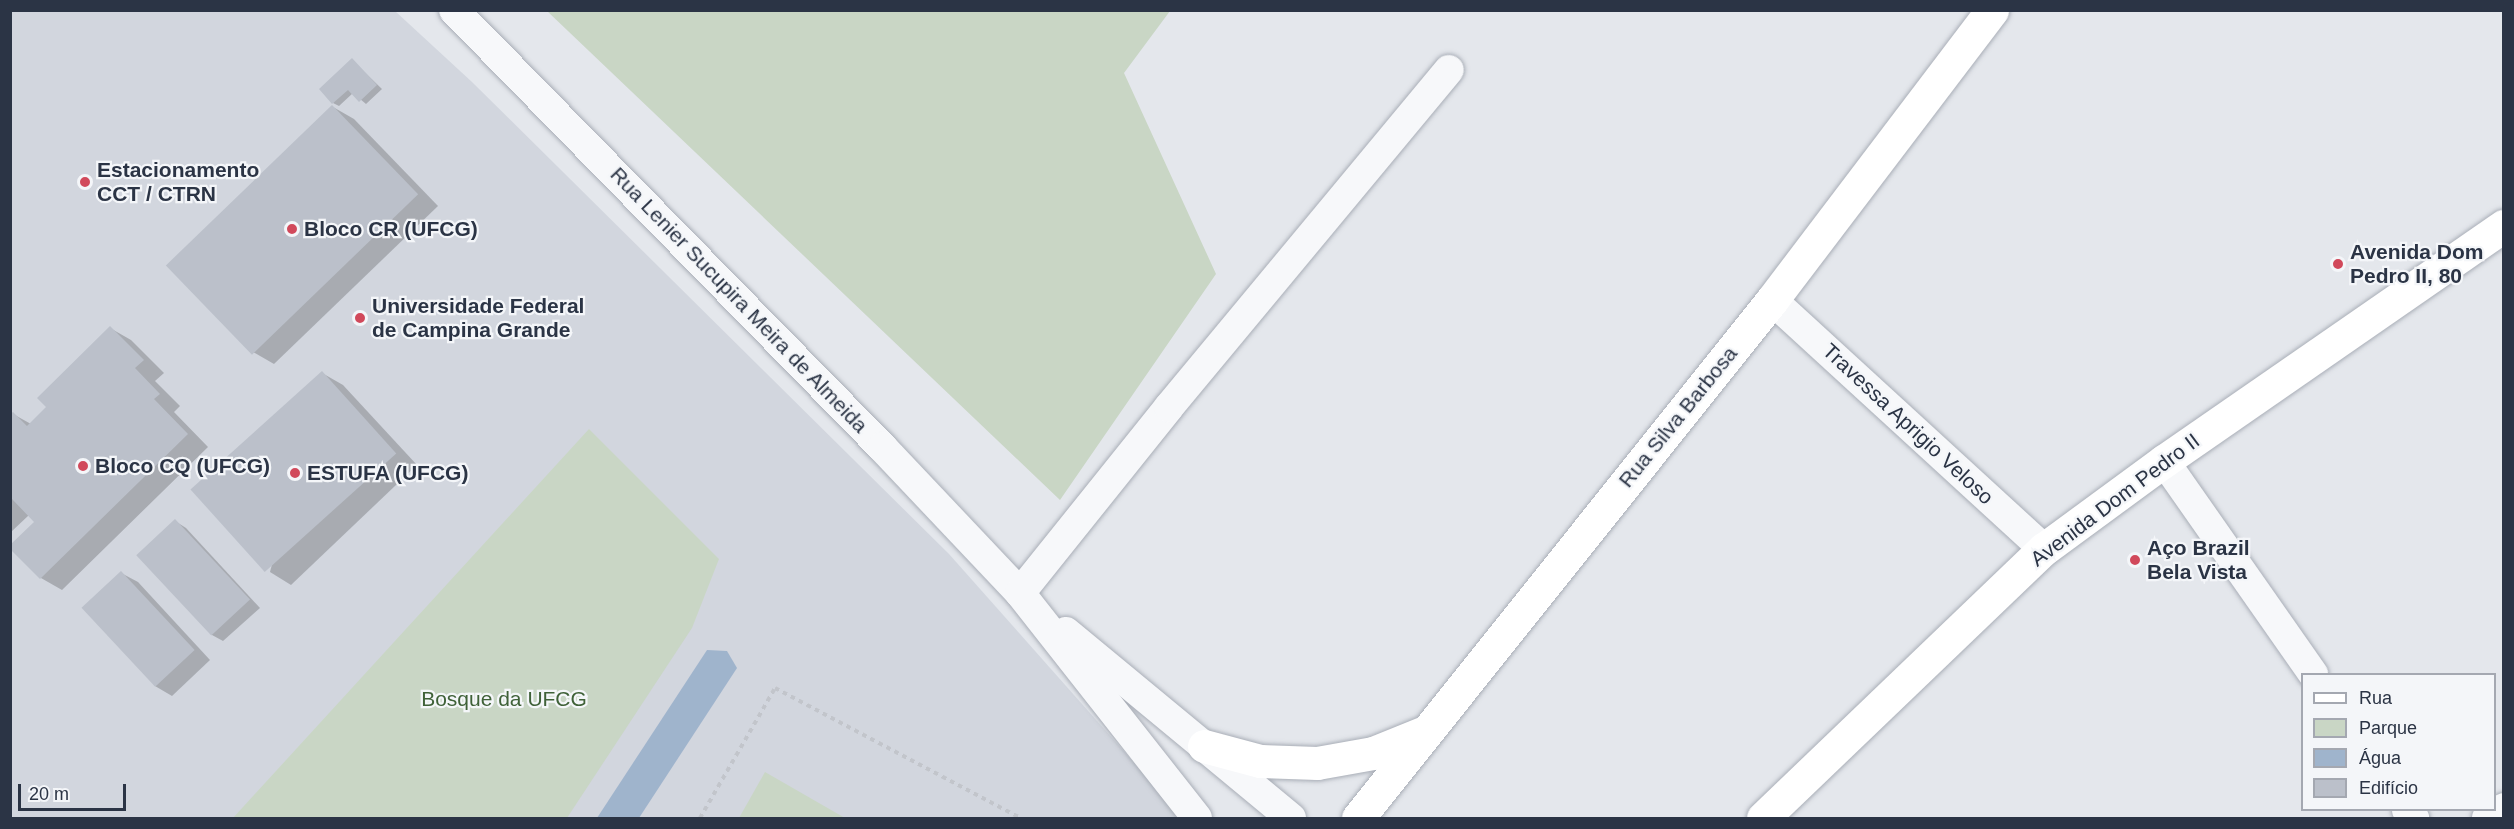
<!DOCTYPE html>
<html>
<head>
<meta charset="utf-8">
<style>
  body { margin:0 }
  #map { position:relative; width:2514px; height:829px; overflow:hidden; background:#e4e7ec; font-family:Helvetica,sans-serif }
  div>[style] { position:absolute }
  .built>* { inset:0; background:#d2d6de }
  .green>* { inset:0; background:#c9d6c5 }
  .water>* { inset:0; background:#9fb4cc }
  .shadow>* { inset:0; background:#0003 }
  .building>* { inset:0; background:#bbc0ca; transform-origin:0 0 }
  .path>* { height:4px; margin-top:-2px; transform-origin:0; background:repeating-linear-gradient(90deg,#c2c5cb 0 4.5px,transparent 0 9px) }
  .roads { filter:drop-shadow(0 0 2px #a9aeb7) drop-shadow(0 0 2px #a9aeb7) }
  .street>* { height:30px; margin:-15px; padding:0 15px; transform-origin:15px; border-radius:15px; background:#f7f8fa }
  .secondary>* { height:33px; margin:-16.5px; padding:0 16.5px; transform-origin:16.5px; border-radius:16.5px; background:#fff }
  .primary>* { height:33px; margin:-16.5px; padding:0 16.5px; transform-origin:16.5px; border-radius:16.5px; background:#fff }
  .dots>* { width:16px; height:16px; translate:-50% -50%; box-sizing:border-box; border:3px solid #f4f6f9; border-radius:50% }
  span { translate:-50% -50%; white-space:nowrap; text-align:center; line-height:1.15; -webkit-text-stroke:4.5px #f4f6f9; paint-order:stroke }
  .poi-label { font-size:21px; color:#2b3445; font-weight:700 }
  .left { translate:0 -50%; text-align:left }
  .street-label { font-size:21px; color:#2b3445 }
  .park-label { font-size:21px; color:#3f6138 }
  .frame { position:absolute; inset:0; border:12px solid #2b3445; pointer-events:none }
  .legend { position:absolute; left:2301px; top:673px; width:195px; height:138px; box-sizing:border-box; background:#f4f6f9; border:2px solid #a4a8b1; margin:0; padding:8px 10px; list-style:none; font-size:18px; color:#2b3445 }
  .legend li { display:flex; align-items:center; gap:12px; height:30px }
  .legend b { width:30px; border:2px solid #a4a8b1 }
  .scale { position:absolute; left:18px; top:784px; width:108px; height:27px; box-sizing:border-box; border:3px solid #2b3445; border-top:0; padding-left:8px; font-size:18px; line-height:21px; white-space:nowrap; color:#2b3445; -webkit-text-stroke:4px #f4f6f9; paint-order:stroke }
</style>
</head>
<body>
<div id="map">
  <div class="built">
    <i style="clip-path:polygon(10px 11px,395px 11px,472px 82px,949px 554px,1183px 818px,11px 818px)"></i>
  </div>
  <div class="green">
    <i style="clip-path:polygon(547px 11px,1170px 11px,1124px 73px,1216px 274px,1060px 500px)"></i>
    <i style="clip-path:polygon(589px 429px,719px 559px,692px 628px,567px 818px,233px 818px)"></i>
    <i style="clip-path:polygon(765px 772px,845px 818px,739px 818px)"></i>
  </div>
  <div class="water">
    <i style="clip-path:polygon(707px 650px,727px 651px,737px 668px,639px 818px,597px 818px)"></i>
  </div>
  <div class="shadow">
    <i style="clip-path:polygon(352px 60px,382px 89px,366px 104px,353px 93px,339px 106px,333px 103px)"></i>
    <i style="clip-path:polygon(333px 107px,354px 119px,438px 206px,274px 364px,253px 352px)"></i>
    <i style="clip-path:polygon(110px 328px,131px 340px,164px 373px,155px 381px,180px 406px,174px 412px,208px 447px,62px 590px,41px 578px,36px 522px,29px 515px,10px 533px,10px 416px,13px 414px,31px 424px,48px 407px)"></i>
    <i style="clip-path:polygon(322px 373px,343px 385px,417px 465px,291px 585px,270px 572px)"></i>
    <i style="clip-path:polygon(175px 521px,186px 528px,260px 608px,223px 641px,212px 635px)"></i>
    <i style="clip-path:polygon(121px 573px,138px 582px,210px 660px,172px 696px,155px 686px)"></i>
  </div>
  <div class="building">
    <i style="clip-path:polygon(352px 58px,377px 85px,359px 102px,348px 90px,332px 104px,319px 89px)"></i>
    <i style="left:332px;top:105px;width:124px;height:231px;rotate:46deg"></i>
    <i style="clip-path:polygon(110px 326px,144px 360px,135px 368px,160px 394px,154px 399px,188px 434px,40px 579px,10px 549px,10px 545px,34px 522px,12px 499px,10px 501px,10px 414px,13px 412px,27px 426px,46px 407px,37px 398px)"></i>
    <i style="left:322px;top:371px;width:111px;height:177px;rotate:48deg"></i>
    <i style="left:175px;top:519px;width:110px;height:53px;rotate:47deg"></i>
    <i style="left:121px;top:571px;width:108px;height:54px;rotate:47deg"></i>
  </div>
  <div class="path">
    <i style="left:700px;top:818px;width:150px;rotate:-60deg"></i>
    <i style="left:775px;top:688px;width:278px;rotate:27.9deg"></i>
  </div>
  <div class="roads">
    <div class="street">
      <i style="left:454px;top:10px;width:612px;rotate:45.6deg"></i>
      <i style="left:882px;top:447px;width:201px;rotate:46.6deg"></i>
      <i style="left:1020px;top:593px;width:286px;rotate:51.8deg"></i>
      <i style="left:1772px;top:300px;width:369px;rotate:42.5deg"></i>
      <i style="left:2164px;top:461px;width:260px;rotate:55deg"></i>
      <i style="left:1020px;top:593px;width:238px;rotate:-51.3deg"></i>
      <i style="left:1169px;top:407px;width:438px;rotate:-50.3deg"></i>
      <i style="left:1066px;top:632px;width:292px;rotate:39.6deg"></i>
      <i style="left:2407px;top:810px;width:11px;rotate:49deg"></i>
      <i style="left:2487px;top:818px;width:20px;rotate:-30deg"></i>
    </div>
    <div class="secondary">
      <i style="left:1204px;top:746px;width:58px;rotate:15deg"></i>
      <i style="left:1260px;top:761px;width:57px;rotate:2deg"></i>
      <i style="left:1317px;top:763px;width:57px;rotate:-10.1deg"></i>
      <i style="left:1373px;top:753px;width:56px;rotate:-22deg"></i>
      <i style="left:1358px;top:818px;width:663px;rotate:-51.37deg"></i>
      <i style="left:1772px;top:300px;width:364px;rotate:-52.8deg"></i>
    </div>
    <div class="primary">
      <i style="left:1763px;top:818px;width:389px;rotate:-43.8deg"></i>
      <i style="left:2044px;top:549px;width:149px;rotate:-36.3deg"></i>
      <i style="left:2164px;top:461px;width:413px;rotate:-34.7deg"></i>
    </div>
  </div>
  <div class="dots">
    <i style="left:85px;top:182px;background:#d1495b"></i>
    <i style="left:292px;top:229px;background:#d1495b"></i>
    <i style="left:2338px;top:264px;background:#d1495b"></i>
    <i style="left:360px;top:318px;background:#d1495b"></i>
    <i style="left:83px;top:466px;background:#d1495b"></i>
    <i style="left:295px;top:473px;background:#d1495b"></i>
    <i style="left:2135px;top:560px;background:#d1495b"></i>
  </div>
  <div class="poi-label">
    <span class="left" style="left:97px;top:182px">Estacionamento<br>CCT / CTRN</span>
    <span class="left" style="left:304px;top:229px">Bloco CR (UFCG)</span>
    <span class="left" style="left:2350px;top:264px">Avenida Dom<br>Pedro II, 80</span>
    <span class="left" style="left:372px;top:318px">Universidade Federal<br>de Campina Grande</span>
    <span class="left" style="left:95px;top:466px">Bloco CQ (UFCG)</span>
    <span class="left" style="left:307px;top:473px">ESTUFA (UFCG)</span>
    <span class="left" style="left:2147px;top:560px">Aço Brazil<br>Bela Vista</span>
  </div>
  <div class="street-label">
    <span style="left:739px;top:300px;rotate:46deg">Rua Lenier Sucupira Meira de Almeida</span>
    <span style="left:1678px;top:417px;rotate:-51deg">Rua Silva Barbosa</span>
    <span style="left:1908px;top:424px;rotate:43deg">Travessa Aprigio Veloso</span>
    <span style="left:2115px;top:500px;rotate:-37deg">Avenida Dom Pedro II</span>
  </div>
  <div class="park-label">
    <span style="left:504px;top:699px">Bosque da UFCG</span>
  </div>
  <div class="frame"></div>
  <ul class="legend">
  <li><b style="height:8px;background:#fff"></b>Rua</li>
  <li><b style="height:16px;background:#c9d6c5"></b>Parque</li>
  <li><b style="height:16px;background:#9fb4cc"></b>Água</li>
  <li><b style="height:16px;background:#bbc0ca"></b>Edifício</li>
  </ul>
  <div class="scale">20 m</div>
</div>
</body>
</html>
